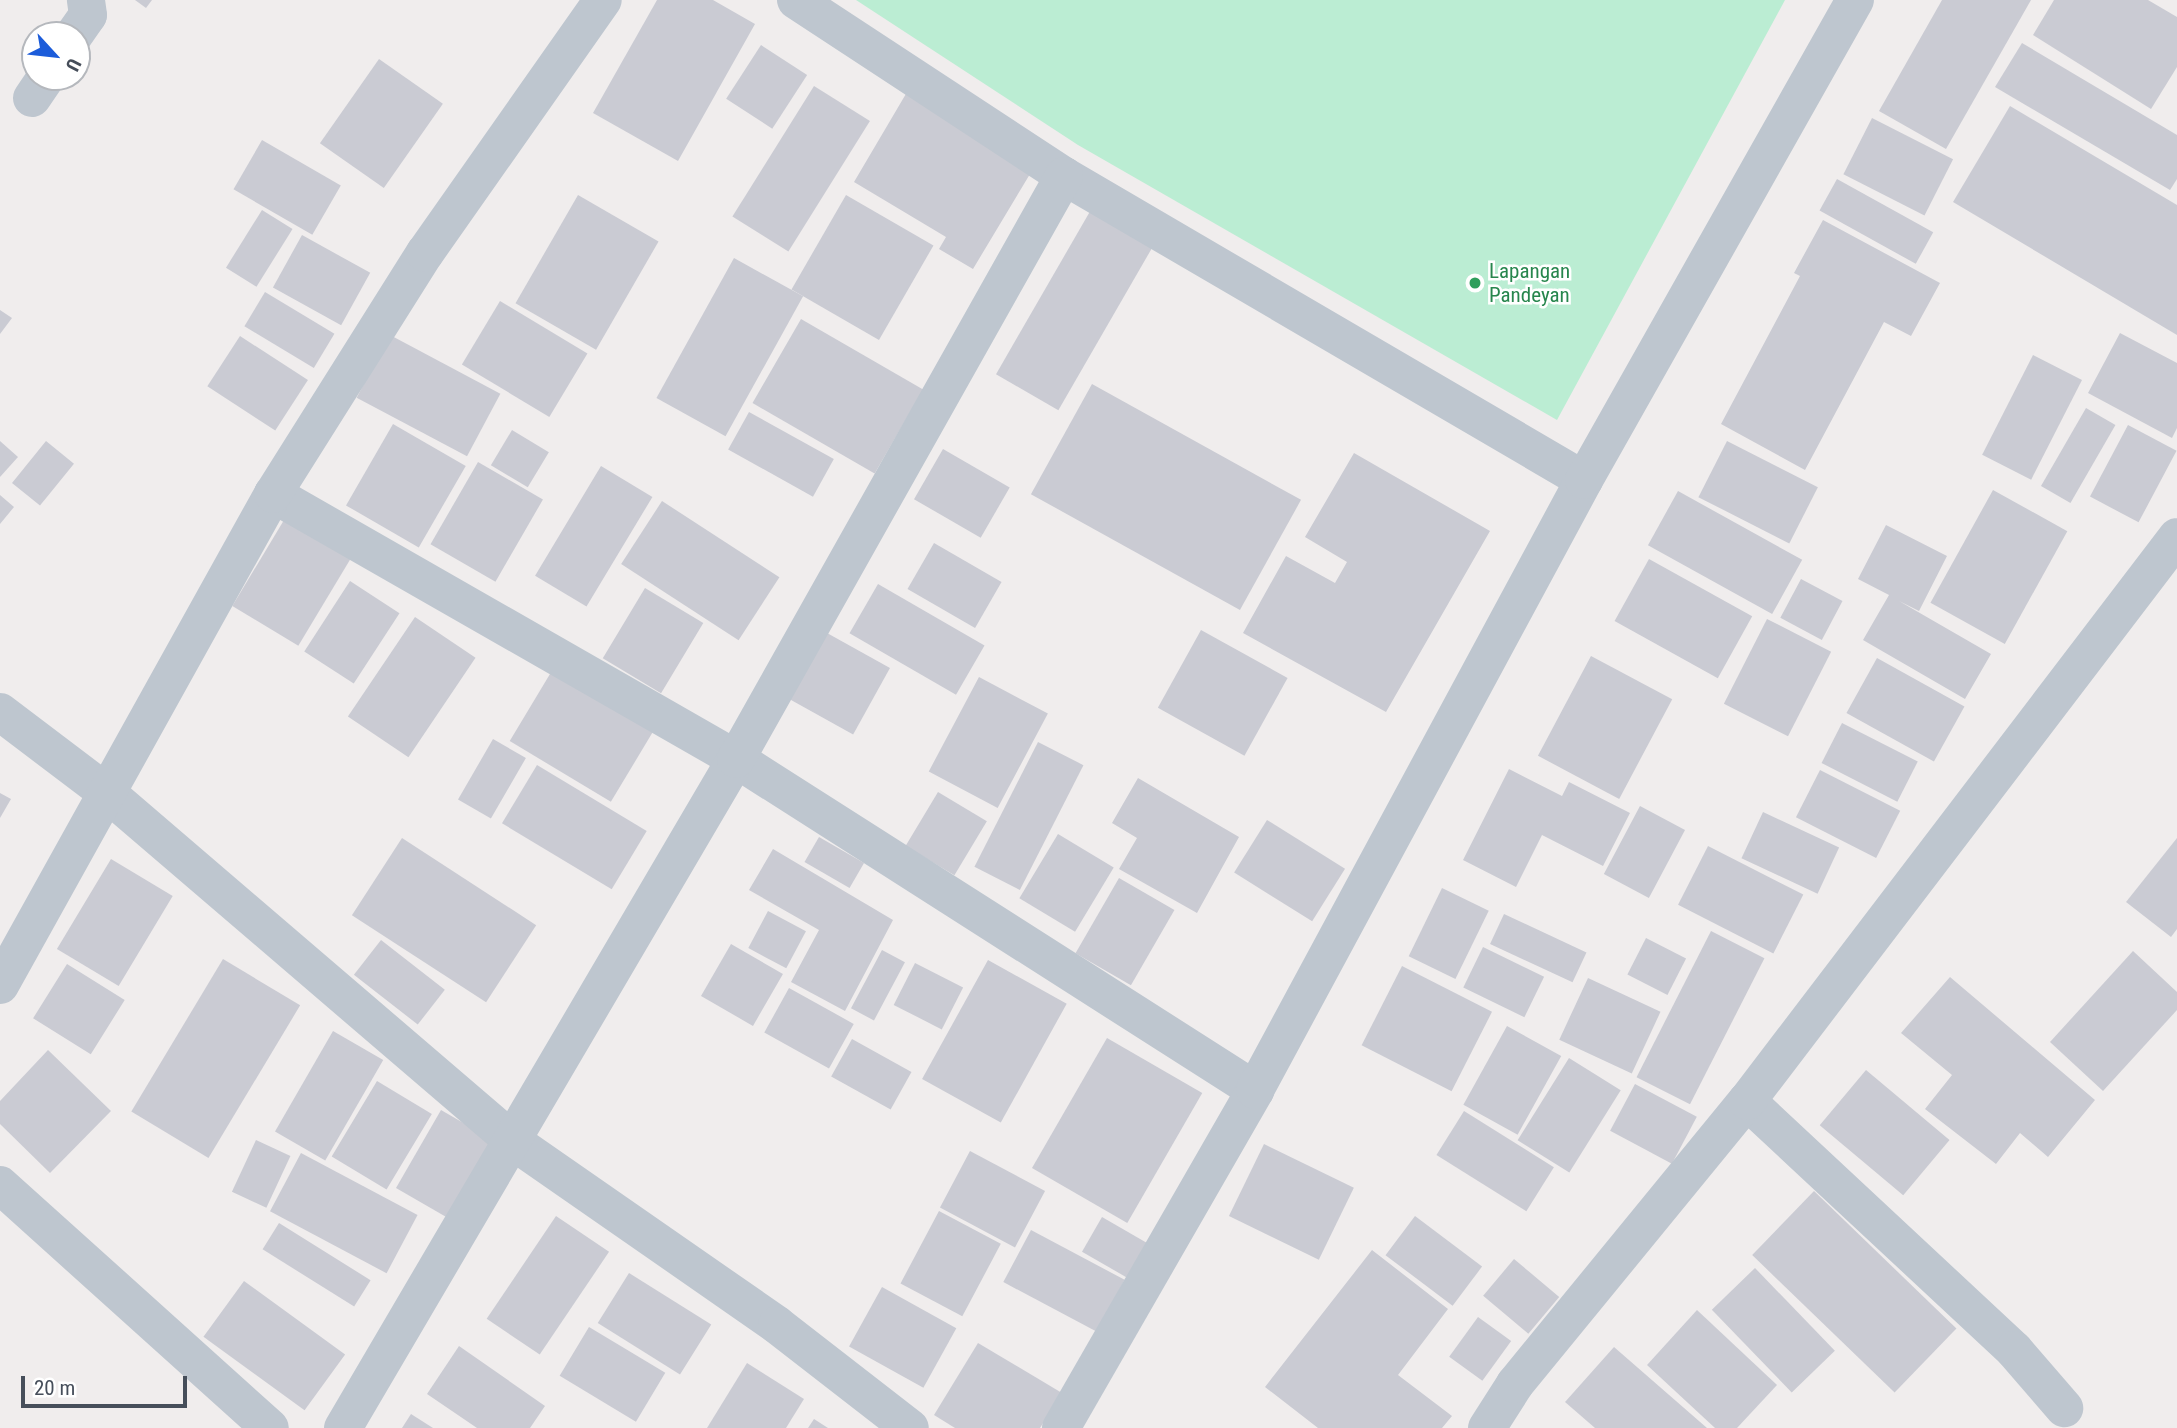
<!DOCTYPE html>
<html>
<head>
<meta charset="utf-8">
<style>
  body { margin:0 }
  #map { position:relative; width:2177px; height:1428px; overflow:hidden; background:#f0eded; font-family:"Roboto Condensed",sans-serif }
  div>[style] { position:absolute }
  .green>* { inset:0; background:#bbedd3 }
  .building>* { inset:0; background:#cacbd3; transform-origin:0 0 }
  .street>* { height:38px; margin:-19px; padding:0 19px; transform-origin:19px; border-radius:19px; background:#bec6cf }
  .dots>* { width:19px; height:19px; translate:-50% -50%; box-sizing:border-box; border:4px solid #fff; border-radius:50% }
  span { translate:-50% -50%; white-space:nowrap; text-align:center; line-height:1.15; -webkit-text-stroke:5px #fff; paint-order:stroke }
  .leisure-label { font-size:21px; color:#27864d }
  .left { translate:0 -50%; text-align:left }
  .north { position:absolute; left:21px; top:21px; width:70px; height:70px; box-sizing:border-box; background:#fff; border:2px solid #b5b8bd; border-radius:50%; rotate:117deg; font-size:19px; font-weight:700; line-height:28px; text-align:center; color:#464e5a }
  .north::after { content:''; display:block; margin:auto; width:24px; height:32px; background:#1c5cda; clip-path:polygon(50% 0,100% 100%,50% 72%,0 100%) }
  .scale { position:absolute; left:21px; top:1376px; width:166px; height:32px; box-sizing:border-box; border:4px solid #464e5a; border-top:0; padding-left:9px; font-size:21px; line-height:24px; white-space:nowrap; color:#464e5a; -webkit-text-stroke:5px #fff; paint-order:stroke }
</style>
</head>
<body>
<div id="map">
  <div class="green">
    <i style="clip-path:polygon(856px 0,1785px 0,1557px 420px,1078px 145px)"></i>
  </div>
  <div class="building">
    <i style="clip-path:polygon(135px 0,152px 0,146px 8px)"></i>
    <i style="clip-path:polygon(657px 0,713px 0,755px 24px,678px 161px,593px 113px)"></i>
    <i style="clip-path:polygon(1942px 0,2031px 0,1946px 149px,1879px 111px)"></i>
    <i style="clip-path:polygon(2054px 0,2148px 0,2177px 17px,2177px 67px,2151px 109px,2033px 35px)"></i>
    <i style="clip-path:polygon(2022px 43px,2177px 135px,2177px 179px,2170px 190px,1995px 87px)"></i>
    <i style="left:761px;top:45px;width:55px;height:64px;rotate:33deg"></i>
    <i style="left:379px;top:59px;width:78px;height:103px;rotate:35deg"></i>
    <i style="left:814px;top:86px;width:66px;height:154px;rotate:32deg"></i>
    <i style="clip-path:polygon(910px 87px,1030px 174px,973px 269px,939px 249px,946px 237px,854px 182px)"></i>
    <i style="clip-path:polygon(2010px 106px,2177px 205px,2177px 335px,1953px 202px)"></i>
    <i style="left:1872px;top:118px;width:91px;height:63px;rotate:27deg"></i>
    <i style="left:262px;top:140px;width:91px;height:57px;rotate:30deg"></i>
    <i style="left:1837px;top:179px;width:110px;height:36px;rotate:29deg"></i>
    <i style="left:578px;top:195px;width:93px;height:125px;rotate:30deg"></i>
    <i style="left:846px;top:195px;width:101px;height:109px;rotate:30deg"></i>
    <i style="left:1096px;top:201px;width:72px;height:200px;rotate:30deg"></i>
    <i style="left:262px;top:210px;width:36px;height:68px;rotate:32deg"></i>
    <i style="clip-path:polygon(1823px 220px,1940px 283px,1911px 336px,1884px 322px,1805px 470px,1721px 424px,1800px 276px,1794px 273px)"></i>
    <i style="left:302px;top:235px;width:78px;height:60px;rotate:29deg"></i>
    <i style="left:734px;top:258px;width:79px;height:160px;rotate:29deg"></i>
    <i style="left:265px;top:292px;width:81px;height:40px;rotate:31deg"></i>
    <i style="left:500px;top:301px;width:102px;height:74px;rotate:31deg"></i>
    <i style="clip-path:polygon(0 310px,12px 318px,0 334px)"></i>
    <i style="left:801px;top:319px;width:141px;height:97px;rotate:30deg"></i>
    <i style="clip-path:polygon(2120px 333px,2177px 363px,2177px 428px,2172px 438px,2088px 393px)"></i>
    <i style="left:390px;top:335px;width:125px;height:71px;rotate:28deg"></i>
    <i style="left:240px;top:336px;width:81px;height:60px;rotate:33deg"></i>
    <i style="left:2033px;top:355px;width:55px;height:112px;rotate:27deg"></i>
    <i style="left:1092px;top:384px;width:239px;height:126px;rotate:29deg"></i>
    <i style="left:2086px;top:408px;width:34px;height:90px;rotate:30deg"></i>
    <i style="left:749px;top:412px;width:97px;height:43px;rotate:29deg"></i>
    <i style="left:393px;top:424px;width:84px;height:94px;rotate:30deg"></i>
    <i style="left:2128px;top:425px;width:55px;height:81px;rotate:28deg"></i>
    <i style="left:512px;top:430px;width:43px;height:41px;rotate:31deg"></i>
    <i style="clip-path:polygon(0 441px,18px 457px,0 477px)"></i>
    <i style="left:46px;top:441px;width:36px;height:54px;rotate:39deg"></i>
    <i style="left:1727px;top:441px;width:102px;height:63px;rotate:27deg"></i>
    <i style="left:943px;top:449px;width:77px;height:58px;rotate:30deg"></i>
    <i style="clip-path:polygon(1354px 453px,1490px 531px,1386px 712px,1243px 633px,1286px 556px,1335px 583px,1347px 562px,1305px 537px)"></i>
    <i style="left:478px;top:462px;width:75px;height:95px;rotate:30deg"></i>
    <i style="left:601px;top:466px;width:60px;height:128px;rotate:31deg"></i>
    <i style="left:1993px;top:490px;width:85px;height:129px;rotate:29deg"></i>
    <i style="left:1678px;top:491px;width:142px;height:62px;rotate:29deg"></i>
    <i style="clip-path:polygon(0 495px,14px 507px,0 524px)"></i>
    <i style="left:662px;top:501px;width:140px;height:75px;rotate:33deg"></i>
    <i style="left:290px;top:510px;width:77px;height:112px;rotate:31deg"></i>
    <i style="clip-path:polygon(1886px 525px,1947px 556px,1919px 611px,1899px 601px,1991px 654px,1965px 699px,1863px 640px,1889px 595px,1858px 579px)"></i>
    <i style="left:934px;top:543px;width:78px;height:53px;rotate:30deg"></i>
    <i style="left:1649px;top:559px;width:118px;height:71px;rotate:29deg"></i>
    <i style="left:1801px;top:579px;width:47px;height:44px;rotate:28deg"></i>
    <i style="left:350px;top:581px;width:59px;height:84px;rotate:33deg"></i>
    <i style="left:878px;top:584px;width:123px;height:57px;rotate:30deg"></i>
    <i style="left:645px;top:588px;width:68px;height:82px;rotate:31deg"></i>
    <i style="left:415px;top:617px;width:73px;height:120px;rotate:34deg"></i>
    <i style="left:1767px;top:619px;width:72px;height:95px;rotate:27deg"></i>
    <i style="left:1201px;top:630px;width:99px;height:89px;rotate:29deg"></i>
    <i style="left:827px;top:633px;width:72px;height:76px;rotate:29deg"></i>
    <i style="left:1591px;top:656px;width:92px;height:113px;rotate:28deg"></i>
    <i style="left:1877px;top:658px;width:100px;height:63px;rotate:29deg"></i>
    <i style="left:553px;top:669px;width:118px;height:84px;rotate:31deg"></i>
    <i style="left:979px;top:677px;width:78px;height:107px;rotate:28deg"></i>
    <i style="left:1842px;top:723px;width:85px;height:45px;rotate:27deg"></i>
    <i style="left:493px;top:739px;width:38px;height:70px;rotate:30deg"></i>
    <i style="left:1038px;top:742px;width:51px;height:140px;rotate:27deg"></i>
    <i style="left:537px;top:765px;width:128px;height:68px;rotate:31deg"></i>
    <i style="clip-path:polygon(1509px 769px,1562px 796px,1569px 782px,1630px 813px,1603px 866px,1542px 835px,1516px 887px,1463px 860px)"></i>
    <i style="left:1820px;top:770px;width:90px;height:53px;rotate:27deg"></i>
    <i style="clip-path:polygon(1138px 778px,1239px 837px,1197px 913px,1119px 869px,1137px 838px,1112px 823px)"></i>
    <i style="left:938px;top:792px;width:57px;height:63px;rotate:31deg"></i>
    <i style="clip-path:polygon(0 793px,11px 799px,0 818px)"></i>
    <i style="left:1640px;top:806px;width:51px;height:77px;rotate:28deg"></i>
    <i style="left:1763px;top:812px;width:84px;height:51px;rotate:25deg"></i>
    <i style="left:1267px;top:820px;width:92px;height:62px;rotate:32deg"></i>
    <i style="left:1058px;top:834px;width:65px;height:75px;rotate:31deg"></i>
    <i style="left:819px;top:837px;width:52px;height:29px;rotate:30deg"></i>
    <i style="left:402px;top:838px;width:160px;height:92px;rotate:33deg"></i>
    <i style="clip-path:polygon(2177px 838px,2177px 929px,2171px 937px,2126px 902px)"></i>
    <i style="left:1708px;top:846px;width:107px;height:66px;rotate:27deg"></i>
    <i style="clip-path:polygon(773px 849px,893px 920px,845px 1011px,791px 982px,819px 930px,749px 890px)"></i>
    <i style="left:111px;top:859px;width:72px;height:105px;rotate:31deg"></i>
    <i style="left:1119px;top:878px;width:64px;height:87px;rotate:30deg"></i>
    <i style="left:1442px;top:888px;width:52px;height:76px;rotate:26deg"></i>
    <i style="left:768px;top:911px;width:43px;height:42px;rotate:28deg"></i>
    <i style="left:1504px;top:914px;width:91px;height:33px;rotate:25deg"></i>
    <i style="left:1711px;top:931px;width:60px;height:164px;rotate:27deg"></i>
    <i style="left:1646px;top:938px;width:45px;height:41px;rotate:27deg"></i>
    <i style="left:381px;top:940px;width:81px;height:44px;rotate:38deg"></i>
    <i style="left:731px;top:944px;width:60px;height:60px;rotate:30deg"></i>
    <i style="left:1483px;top:947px;width:68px;height:45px;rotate:26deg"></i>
    <i style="left:882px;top:950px;width:26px;height:66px;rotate:28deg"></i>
    <i style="clip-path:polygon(2133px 951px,2177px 992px,2177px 1010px,2103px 1091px,2050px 1042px)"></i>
    <i style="left:223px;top:959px;width:90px;height:178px;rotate:31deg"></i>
    <i style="left:988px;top:960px;width:90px;height:136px;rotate:29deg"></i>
    <i style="left:915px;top:963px;width:54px;height:47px;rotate:27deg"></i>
    <i style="left:67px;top:964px;width:68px;height:64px;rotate:32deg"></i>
    <i style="left:1402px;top:966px;width:101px;height:89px;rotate:27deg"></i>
    <i style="clip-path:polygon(1950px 977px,2095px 1100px,2048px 1157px,2020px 1133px,1996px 1164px,1925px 1109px,1952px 1075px,1901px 1033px)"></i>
    <i style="left:1588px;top:978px;width:80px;height:68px;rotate:25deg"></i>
    <i style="left:789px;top:988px;width:74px;height:51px;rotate:29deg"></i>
    <i style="left:1507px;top:1026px;width:62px;height:90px;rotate:29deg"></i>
    <i style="left:333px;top:1031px;width:58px;height:116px;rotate:30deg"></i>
    <i style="left:1107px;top:1038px;width:110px;height:150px;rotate:30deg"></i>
    <i style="left:852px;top:1039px;width:68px;height:43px;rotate:29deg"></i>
    <i style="clip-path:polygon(48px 1050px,111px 1111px,50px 1173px,0 1124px,0 1101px)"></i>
    <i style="left:1569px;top:1058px;width:61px;height:97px;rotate:32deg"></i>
    <i style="left:1866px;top:1070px;width:109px;height:72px;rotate:40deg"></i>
    <i style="left:377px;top:1081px;width:64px;height:88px;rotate:31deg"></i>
    <i style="left:1635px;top:1084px;width:70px;height:53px;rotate:28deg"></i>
    <i style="left:441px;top:1110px;width:61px;height:90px;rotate:30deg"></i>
    <i style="left:1464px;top:1111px;width:106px;height:52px;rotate:32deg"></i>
    <i style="left:256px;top:1140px;width:38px;height:57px;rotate:25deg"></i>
    <i style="left:1264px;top:1144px;width:100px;height:80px;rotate:26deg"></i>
    <i style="left:970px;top:1151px;width:85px;height:64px;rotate:28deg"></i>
    <i style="left:301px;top:1153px;width:132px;height:66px;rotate:28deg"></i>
    <i style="left:1814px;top:1191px;width:198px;height:89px;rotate:44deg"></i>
    <i style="left:939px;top:1211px;width:70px;height:82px;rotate:28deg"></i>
    <i style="left:556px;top:1216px;width:64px;height:124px;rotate:34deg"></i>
    <i style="left:1415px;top:1216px;width:84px;height:49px;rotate:37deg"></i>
    <i style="left:1102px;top:1217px;width:62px;height:40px;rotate:30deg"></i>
    <i style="left:279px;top:1223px;width:108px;height:31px;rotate:32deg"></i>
    <i style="left:1031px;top:1230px;width:106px;height:59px;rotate:28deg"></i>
    <i style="clip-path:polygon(1372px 1250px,1448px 1309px,1398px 1375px,1452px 1416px,1442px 1428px,1318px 1428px,1265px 1387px)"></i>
    <i style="left:1514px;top:1259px;width:59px;height:48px;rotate:40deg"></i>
    <i style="left:1755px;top:1268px;width:115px;height:60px;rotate:46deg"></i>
    <i style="left:629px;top:1273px;width:97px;height:59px;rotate:32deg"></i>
    <i style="left:244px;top:1281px;width:125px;height:69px;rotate:36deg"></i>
    <i style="left:882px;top:1287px;width:85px;height:68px;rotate:29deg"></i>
    <i style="clip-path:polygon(1697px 1310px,1777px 1385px,1737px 1428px,1715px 1428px,1647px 1365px)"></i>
    <i style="left:1478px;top:1317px;width:41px;height:49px;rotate:36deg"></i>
    <i style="left:589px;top:1327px;width:89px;height:57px;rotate:31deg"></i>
    <i style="clip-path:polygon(978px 1343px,1062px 1393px,1040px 1428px,955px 1428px,934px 1415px)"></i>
    <i style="clip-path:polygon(459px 1346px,545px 1406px,530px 1428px,477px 1428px,427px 1394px)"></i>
    <i style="clip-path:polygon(1614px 1347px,1707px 1428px,1595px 1428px,1565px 1402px)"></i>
    <i style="clip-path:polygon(747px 1363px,804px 1399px,786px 1428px,707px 1428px)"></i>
    <i style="clip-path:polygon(411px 1414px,433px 1428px,402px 1428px)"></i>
    <i style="clip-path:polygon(814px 1419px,828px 1428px,808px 1428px)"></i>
  </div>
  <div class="street">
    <i style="left:796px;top:0;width:321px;rotate:33.3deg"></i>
    <i style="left:1064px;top:176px;width:602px;rotate:30.31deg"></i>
    <i style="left:74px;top:35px;width:24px;rotate:-55deg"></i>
    <i style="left:88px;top:15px;width:15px;rotate:-98deg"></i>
    <i style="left:32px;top:98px;width:25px;rotate:-56deg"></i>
    <i style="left:273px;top:494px;width:533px;rotate:29.78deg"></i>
    <i style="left:736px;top:759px;width:616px;rotate:32.53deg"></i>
    <i style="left:0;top:712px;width:134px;rotate:37.1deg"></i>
    <i style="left:107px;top:793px;width:536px;rotate:40.61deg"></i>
    <i style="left:514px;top:1142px;width:320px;rotate:34.8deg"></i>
    <i style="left:777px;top:1325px;width:168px;rotate:37.8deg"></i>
    <i style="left:0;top:985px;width:562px;rotate:-60.93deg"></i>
    <i style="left:273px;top:494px;width:285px;rotate:-57.8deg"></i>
    <i style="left:425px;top:253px;width:309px;rotate:-54.9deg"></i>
    <i style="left:1747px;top:1101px;width:365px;rotate:43deg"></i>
    <i style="left:2014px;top:1350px;width:77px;rotate:49.2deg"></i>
    <i style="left:0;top:1185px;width:363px;rotate:42deg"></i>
    <i style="left:343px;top:1428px;width:776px;rotate:-59.57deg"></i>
    <i style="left:736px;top:759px;width:669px;rotate:-60.64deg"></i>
    <i style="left:1061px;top:1428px;width:390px;rotate:-60.1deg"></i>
    <i style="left:1255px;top:1090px;width:693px;rotate:-61.66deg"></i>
    <i style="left:1584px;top:480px;width:551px;rotate:-60.55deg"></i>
    <i style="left:1487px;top:1428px;width:52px;rotate:-57.5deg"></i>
    <i style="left:1515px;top:1384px;width:366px;rotate:-50.7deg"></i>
    <i style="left:1747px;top:1101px;width:709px;rotate:-52.68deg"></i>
  </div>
  <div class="dots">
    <i style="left:1475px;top:283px;background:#2e9e5b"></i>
  </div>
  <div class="leisure-label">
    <span class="left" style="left:1489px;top:283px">Lapangan<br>Pandeyan</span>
  </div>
  <div class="north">U</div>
  <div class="scale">20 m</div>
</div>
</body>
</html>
